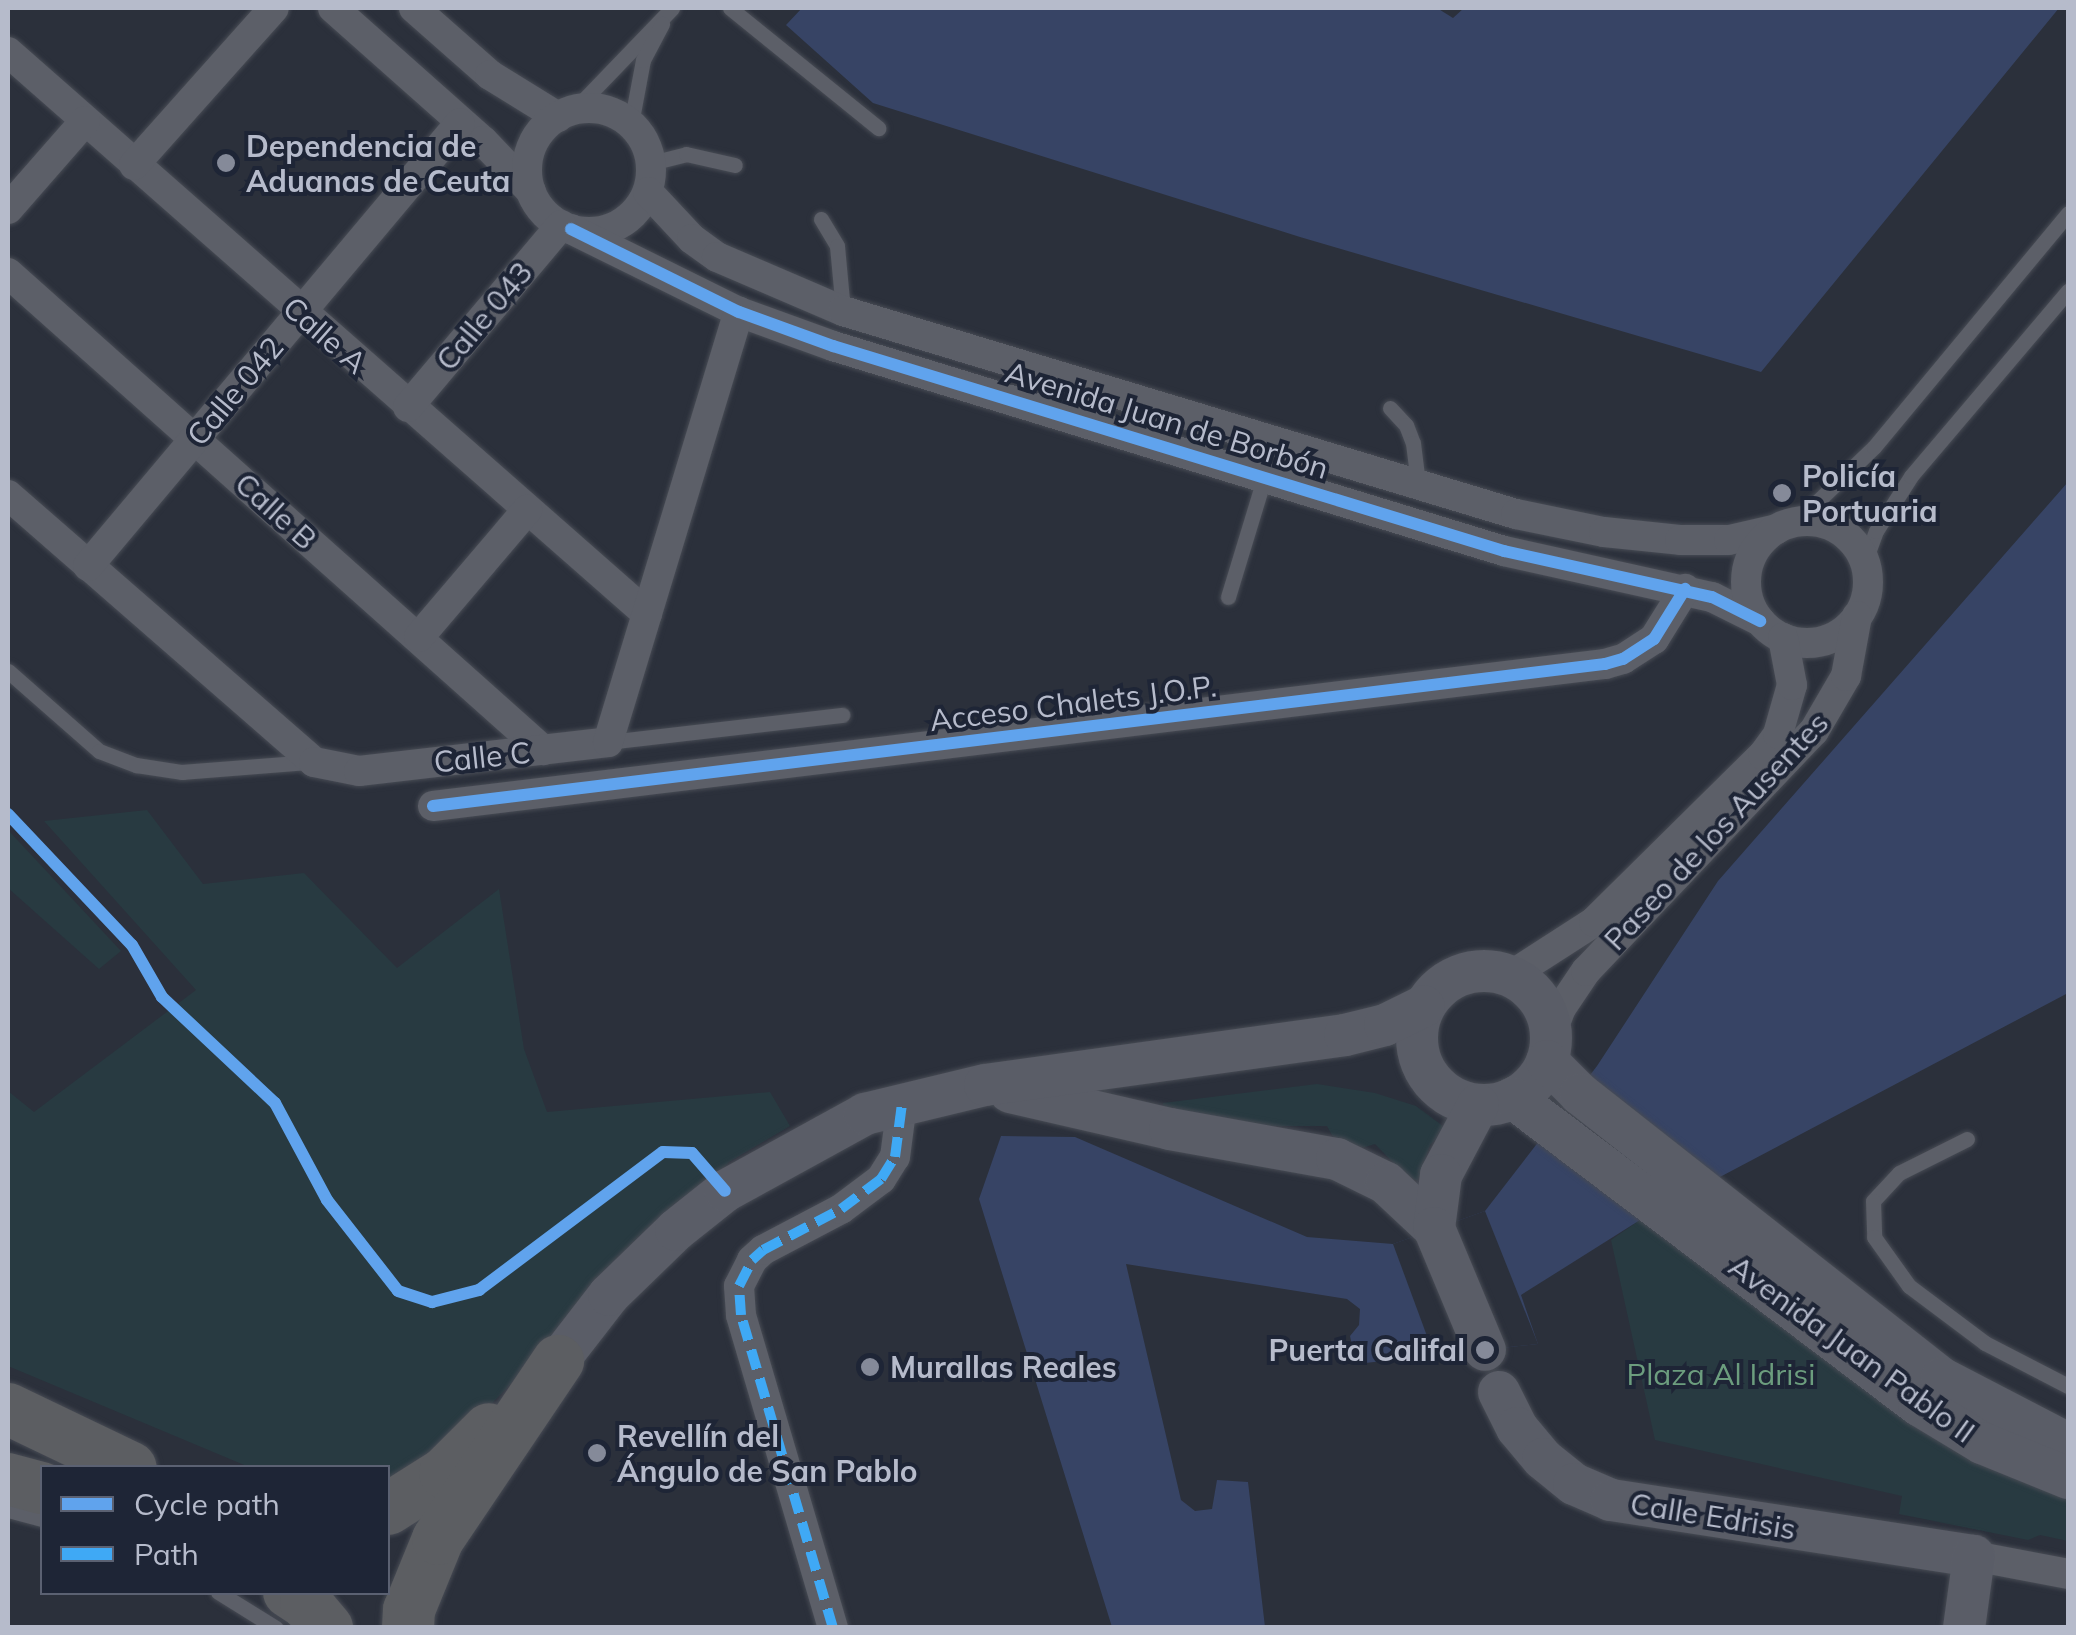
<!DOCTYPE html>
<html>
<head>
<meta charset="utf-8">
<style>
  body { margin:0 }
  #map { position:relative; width:2076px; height:1635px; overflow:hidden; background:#2b303b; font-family:Mulish,sans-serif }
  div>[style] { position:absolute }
  .green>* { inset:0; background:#283a41 }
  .water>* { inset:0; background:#374465 }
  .pier>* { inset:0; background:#2b303b }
  .roads { filter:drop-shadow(0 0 2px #474b54) drop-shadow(0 0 2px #474b54) }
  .lane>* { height:15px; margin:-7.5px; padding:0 7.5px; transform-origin:7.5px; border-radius:7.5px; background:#5c5f68 }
  .street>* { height:30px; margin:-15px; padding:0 15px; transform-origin:15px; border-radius:15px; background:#5c5f68 }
  .street>.ring { margin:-15px; padding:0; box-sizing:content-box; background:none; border:30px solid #5c5f68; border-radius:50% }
  .secondary>* { height:42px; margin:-21px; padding:0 21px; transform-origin:21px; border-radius:21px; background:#5a5d67 }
  .secondary>.ring { margin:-21px; padding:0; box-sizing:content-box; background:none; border:42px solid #5a5d67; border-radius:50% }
  .highway>* { height:52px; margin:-26px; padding:0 26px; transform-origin:26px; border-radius:26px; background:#5c5e62 }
  .quiet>* { height:10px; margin-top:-5px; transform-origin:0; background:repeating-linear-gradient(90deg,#3fa9f5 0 20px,transparent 0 30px) }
  .cycleway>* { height:12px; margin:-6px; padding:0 6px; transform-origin:6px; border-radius:6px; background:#60a3ed }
  .dots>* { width:28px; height:28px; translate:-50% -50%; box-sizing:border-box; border:5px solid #1e2536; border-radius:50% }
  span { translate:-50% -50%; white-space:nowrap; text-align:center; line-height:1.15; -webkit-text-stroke:8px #1e2536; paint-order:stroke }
  .poi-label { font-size:30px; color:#b6bbcb; font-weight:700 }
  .left { translate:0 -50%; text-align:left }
  .right { translate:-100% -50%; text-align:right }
  .street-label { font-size:30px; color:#b6bbcb }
  .park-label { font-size:30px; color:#6c9d7e }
  .frame { position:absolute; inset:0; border:10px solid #b6bbcb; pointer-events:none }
  .legend { position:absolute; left:40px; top:1465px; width:350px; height:130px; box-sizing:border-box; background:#1e2536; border:2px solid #5b6172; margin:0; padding:12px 18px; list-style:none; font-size:30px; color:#b6bbcb }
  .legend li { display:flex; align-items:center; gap:20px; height:50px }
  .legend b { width:50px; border:2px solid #5b6172 }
</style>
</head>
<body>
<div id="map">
  <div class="green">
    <i style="clip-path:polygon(147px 810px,203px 884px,304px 873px,397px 968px,499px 889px,524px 1049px,547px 1112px,770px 1092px,790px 1126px,729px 1162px,447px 1449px,388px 1480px,388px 1468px,249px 1467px,8px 1366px,8px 1091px,34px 1112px,196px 990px,44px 821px)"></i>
    <i style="clip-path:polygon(8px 830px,121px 951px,99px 969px,8px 888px)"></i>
    <i style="clip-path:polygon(1317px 1084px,1375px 1093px,1416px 1106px,1447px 1129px,1430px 1145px,1418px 1181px,1406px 1176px,1375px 1144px,1342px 1154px,1327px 1126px,1245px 1126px,1164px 1109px,1163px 1103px)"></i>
    <i style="clip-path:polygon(1640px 1220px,2068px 1495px,2068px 1541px,2040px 1535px,2028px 1540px,1899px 1514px,1902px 1496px,1655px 1440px,1611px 1240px)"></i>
  </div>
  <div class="water">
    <i style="clip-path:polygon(802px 8px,1437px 8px,1453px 18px,1464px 8px,2059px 8px,1761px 372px,1300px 237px,873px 103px,786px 25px)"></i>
    <i style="clip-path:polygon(2068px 482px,2068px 993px,1648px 1215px,1521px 1295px,1538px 1344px,1356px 1364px,1350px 1336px,1359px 1325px,1360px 1309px,1347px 1299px,1126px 1264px,1181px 1500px,1195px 1511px,1212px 1509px,1217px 1480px,1248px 1482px,1265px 1627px,1112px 1627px,979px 1199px,1001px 1136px,1075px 1137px,1307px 1237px,1393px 1244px,1485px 1211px,1597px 1066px,1718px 881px)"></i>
  </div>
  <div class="pier">
    <i style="clip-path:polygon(1485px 1211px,1538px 1344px,1434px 1355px,1393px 1244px)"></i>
  </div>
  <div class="roads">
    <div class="lane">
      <i style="left:730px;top:8px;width:191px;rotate:39deg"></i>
      <i style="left:573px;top:111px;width:143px;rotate:-46.1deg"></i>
      <i style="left:631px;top:124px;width:65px;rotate:-79.4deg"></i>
      <i style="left:643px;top:60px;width:41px;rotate:-62.2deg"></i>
      <i style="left:651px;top:163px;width:36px;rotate:-14deg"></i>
      <i style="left:686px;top:154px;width:50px;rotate:12.7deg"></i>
      <i style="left:821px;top:219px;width:31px;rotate:59deg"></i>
      <i style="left:837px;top:246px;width:65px;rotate:84.7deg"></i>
      <i style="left:1390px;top:408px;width:23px;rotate:47deg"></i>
      <i style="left:1406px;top:425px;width:19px;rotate:69deg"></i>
      <i style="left:1413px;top:443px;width:40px;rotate:82.9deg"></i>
      <i style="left:1796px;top:522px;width:108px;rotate:-43.9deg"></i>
      <i style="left:1874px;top:447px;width:304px;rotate:-50.3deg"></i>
      <i style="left:1865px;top:561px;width:32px;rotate:-70deg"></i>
      <i style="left:1876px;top:531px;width:65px;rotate:-57.5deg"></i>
      <i style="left:1911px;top:476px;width:243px;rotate:-49.7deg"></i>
      <i style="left:1228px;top:597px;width:127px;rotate:-73.1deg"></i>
      <i style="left:8px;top:671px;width:121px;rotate:41.3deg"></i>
      <i style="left:99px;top:751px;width:40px;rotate:21deg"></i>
      <i style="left:136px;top:765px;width:47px;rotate:8.7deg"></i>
      <i style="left:182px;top:772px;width:128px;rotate:-4.5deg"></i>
      <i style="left:608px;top:742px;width:236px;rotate:-6.6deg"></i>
      <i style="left:1967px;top:1139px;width:76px;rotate:153.4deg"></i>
      <i style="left:1899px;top:1173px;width:38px;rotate:133deg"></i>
      <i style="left:1873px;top:1201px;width:36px;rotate:88deg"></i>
      <i style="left:1874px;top:1237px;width:60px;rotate:54.5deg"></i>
      <i style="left:1909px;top:1286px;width:95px;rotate:36.9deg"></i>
      <i style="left:1985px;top:1343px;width:93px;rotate:27.4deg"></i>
      <i style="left:8px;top:1510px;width:35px;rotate:15deg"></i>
      <i style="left:218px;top:1592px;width:68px;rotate:31.8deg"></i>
    </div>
    <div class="street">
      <i style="left:333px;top:8px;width:200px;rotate:41.6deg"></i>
      <i style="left:483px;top:141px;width:69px;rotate:46.2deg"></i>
      <i style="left:414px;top:8px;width:101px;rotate:41.4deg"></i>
      <i style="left:490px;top:75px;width:80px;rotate:31.7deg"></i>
      <i style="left:8px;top:52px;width:851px;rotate:41.33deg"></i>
      <i class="ring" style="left:527px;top:108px;width:94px;height:94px"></i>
      <i style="left:134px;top:165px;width:210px;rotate:-48.3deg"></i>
      <i style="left:648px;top:192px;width:64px;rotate:46.9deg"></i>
      <i style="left:692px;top:239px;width:31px;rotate:36deg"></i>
      <i style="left:717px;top:257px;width:137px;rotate:23.2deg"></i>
      <i style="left:843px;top:311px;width:703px;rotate:16.79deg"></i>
      <i style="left:1516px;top:514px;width:90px;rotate:11.6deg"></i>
      <i style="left:1604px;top:532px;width:76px;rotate:6deg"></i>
      <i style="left:1680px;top:540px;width:49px"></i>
      <i style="left:1729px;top:540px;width:49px;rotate:-12.9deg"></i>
      <i style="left:8px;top:209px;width:117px;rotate:-48.8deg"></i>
      <i style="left:571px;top:229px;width:187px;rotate:26.3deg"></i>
      <i style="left:739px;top:312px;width:100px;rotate:19.9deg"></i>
      <i style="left:833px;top:346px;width:702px;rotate:16.99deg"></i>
      <i style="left:1504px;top:551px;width:213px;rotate:12.5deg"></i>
      <i style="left:1712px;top:597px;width:54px;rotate:26.6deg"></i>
      <i style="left:8px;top:273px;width:717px;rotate:41.72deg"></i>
      <i style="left:408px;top:407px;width:238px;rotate:-49.9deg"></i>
      <i style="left:8px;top:495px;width:406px;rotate:41.1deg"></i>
      <i style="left:314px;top:762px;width:46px;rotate:11.3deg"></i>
      <i style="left:359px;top:771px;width:251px;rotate:-6.6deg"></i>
      <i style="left:608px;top:742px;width:450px;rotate:-73.1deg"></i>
      <i class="ring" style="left:1746px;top:521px;width:92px;height:92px"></i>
      <i style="left:88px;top:566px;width:578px;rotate:-49.98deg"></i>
      <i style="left:419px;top:637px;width:167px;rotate:-49.6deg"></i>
      <i style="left:433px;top:806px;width:1181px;rotate:-6.91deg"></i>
      <i style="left:1605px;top:664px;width:19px;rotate:-16deg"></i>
      <i style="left:1623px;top:659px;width:37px;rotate:-33deg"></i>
      <i style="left:1654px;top:639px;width:59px;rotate:-58.2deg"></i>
      <i style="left:1510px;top:976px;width:100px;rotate:-32.7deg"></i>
      <i style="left:1594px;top:922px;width:238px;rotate:-44.7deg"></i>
      <i style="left:1763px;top:755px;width:26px;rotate:-54deg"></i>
      <i style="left:1778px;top:734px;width:51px;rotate:-74.1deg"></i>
      <i style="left:1792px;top:685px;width:48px;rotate:-100.8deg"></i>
      <i style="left:1551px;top:1034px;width:28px;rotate:-69deg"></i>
      <i style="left:1561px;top:1008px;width:45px;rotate:-56deg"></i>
      <i style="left:1586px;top:971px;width:331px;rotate:-46.5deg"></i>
      <i style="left:1814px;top:731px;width:64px;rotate:-59.8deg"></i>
      <i style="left:1846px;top:676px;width:61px;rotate:-79.6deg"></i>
      <i style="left:1974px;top:1556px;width:96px;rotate:10.8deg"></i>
      <i style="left:833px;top:1628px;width:326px;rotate:-106.4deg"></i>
      <i style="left:741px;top:1315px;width:29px;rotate:-94deg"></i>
      <i style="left:739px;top:1286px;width:29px;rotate:-63deg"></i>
      <i style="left:752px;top:1260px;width:15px;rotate:-42deg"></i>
      <i style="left:763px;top:1250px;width:88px;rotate:-27.7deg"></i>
      <i style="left:841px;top:1209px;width:50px;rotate:-36.9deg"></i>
      <i style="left:881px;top:1179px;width:26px;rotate:-58deg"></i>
      <i style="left:895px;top:1157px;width:53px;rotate:-82.5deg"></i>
    </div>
    <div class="secondary">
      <i class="ring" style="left:1417px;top:971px;width:92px;height:92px"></i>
      <i style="left:1547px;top:1061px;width:47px;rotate:45deg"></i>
      <i style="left:1580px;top:1094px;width:459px;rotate:38.2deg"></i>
      <i style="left:1941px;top:1378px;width:143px;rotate:27.5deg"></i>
      <i style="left:1010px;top:1092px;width:164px;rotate:13deg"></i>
      <i style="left:1170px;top:1129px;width:170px;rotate:10.2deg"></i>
      <i style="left:1337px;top:1159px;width:55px;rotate:26.1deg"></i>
      <i style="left:1386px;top:1183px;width:66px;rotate:43.2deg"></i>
      <i style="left:1513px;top:1098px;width:509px;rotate:37.1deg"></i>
      <i style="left:1919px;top:1405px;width:74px;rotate:31.1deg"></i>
      <i style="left:1982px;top:1443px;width:93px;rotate:22.1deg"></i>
      <i style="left:1478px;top:1105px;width:79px;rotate:117.9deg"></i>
      <i style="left:1441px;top:1175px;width:53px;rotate:97.5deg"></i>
      <i style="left:1434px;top:1228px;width:132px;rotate:67.3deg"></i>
      <i style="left:558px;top:1361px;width:83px;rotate:-52.3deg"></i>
      <i style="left:609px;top:1295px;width:93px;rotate:-44.1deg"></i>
      <i style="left:676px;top:1230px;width:63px;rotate:-38.5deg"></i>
      <i style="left:725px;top:1191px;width:160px;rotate:-28.8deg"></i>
      <i style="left:865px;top:1114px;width:123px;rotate:-13.6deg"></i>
      <i style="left:985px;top:1085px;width:363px;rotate:-7.9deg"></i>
      <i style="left:1345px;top:1035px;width:41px;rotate:-14deg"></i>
      <i style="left:1385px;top:1025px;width:43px;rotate:-26deg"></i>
      <i style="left:1499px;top:1392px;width:40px;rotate:63.4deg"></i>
      <i style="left:1517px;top:1428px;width:40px;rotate:50deg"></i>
      <i style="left:1543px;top:1459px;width:40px;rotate:39deg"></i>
      <i style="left:1574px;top:1484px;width:40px;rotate:23.4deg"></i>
      <i style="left:1611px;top:1500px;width:367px;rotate:8.8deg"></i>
      <i style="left:1974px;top:1556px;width:73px;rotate:97.9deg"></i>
    </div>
    <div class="highway">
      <i style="left:8px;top:1409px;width:136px;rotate:25.6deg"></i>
      <i style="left:8px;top:1479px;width:35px;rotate:15deg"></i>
      <i style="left:388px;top:1509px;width:67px;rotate:-32.3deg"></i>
      <i style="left:445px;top:1473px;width:62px;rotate:-45deg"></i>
      <i style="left:289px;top:1592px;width:20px;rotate:33deg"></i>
      <i style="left:306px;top:1603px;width:33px;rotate:50deg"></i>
      <i style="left:408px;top:1628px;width:18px;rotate:-87deg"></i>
      <i style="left:409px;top:1610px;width:77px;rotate:-67.8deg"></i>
      <i style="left:438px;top:1539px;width:215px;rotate:-56deg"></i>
    </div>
  </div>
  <div class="quiet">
    <i style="left:833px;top:1628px;width:326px;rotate:-106.4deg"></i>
    <i style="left:741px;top:1315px;width:29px;rotate:-94deg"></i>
    <i style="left:739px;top:1286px;width:29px;rotate:-63deg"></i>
    <i style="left:752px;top:1260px;width:15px;rotate:-42deg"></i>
    <i style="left:763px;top:1250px;width:88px;rotate:-27.7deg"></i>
    <i style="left:841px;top:1209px;width:50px;rotate:-36.9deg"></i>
    <i style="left:881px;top:1179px;width:26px;rotate:-58deg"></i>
    <i style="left:895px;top:1157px;width:53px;rotate:-82.5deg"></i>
  </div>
  <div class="cycleway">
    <i style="left:571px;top:229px;width:187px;rotate:26.3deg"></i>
    <i style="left:739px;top:312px;width:100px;rotate:19.9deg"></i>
    <i style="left:833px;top:346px;width:702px;rotate:16.99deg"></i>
    <i style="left:1504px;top:551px;width:213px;rotate:12.5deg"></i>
    <i style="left:1712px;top:597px;width:54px;rotate:26.6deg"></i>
    <i style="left:433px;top:806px;width:1181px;rotate:-6.91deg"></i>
    <i style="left:1605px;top:664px;width:19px;rotate:-16deg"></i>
    <i style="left:1623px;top:659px;width:37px;rotate:-33deg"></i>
    <i style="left:1654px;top:639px;width:59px;rotate:-58.2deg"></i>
    <i style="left:8px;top:814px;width:180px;rotate:46.6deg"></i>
    <i style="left:132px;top:945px;width:60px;rotate:60deg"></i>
    <i style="left:162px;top:997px;width:155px;rotate:43.2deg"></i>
    <i style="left:275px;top:1103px;width:110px;rotate:61.8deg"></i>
    <i style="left:327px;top:1200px;width:115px;rotate:52deg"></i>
    <i style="left:398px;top:1291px;width:36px;rotate:18deg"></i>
    <i style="left:432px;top:1302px;width:49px;rotate:-14.3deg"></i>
    <i style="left:479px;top:1290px;width:230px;rotate:-36.9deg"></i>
    <i style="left:663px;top:1152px;width:29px;rotate:2deg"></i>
    <i style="left:692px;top:1153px;width:50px;rotate:49deg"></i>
  </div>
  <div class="dots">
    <i style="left:226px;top:163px;background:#858a99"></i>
    <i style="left:1782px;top:493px;background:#858a99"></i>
    <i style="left:1485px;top:1350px;background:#858a99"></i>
    <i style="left:870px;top:1367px;background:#858a99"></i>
    <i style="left:597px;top:1453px;background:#858a99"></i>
  </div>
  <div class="poi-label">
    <span class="left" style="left:246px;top:163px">Dependencia de<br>Aduanas de Ceuta</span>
    <span class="left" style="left:1802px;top:493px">Policía<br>Portuaria</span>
    <span class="right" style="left:1465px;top:1350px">Puerta Califal</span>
    <span class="left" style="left:890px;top:1367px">Murallas Reales</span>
    <span class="left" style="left:617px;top:1453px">Revellín del<br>Ángulo de San Pablo</span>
  </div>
  <div class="street-label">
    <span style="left:484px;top:316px;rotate:-50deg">Calle 043</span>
    <span style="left:325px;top:335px;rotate:41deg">Calle A</span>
    <span style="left:235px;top:391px;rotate:-50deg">Calle 042</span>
    <span style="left:1167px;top:420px;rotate:17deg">Avenida Juan de Borbón</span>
    <span style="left:276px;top:511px;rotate:42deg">Calle B</span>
    <span style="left:1073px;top:703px;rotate:-7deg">Acceso Chalets J.O.P.</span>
    <span style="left:482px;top:757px;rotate:-6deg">Calle C</span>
    <span style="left:1716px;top:831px;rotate:-47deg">Paseo de los Ausentes</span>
    <span style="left:1852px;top:1349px;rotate:36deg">Avenida Juan Pablo II</span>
    <span style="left:1713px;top:1516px;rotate:9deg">Calle Edrisis</span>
  </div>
  <div class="park-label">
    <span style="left:1721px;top:1374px">Plaza Al Idrisi</span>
  </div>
  <div class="frame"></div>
  <ul class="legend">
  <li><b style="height:12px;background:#60a3ed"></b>Cycle path</li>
  <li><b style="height:12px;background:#3fa9f5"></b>Path</li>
  </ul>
</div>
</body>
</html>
